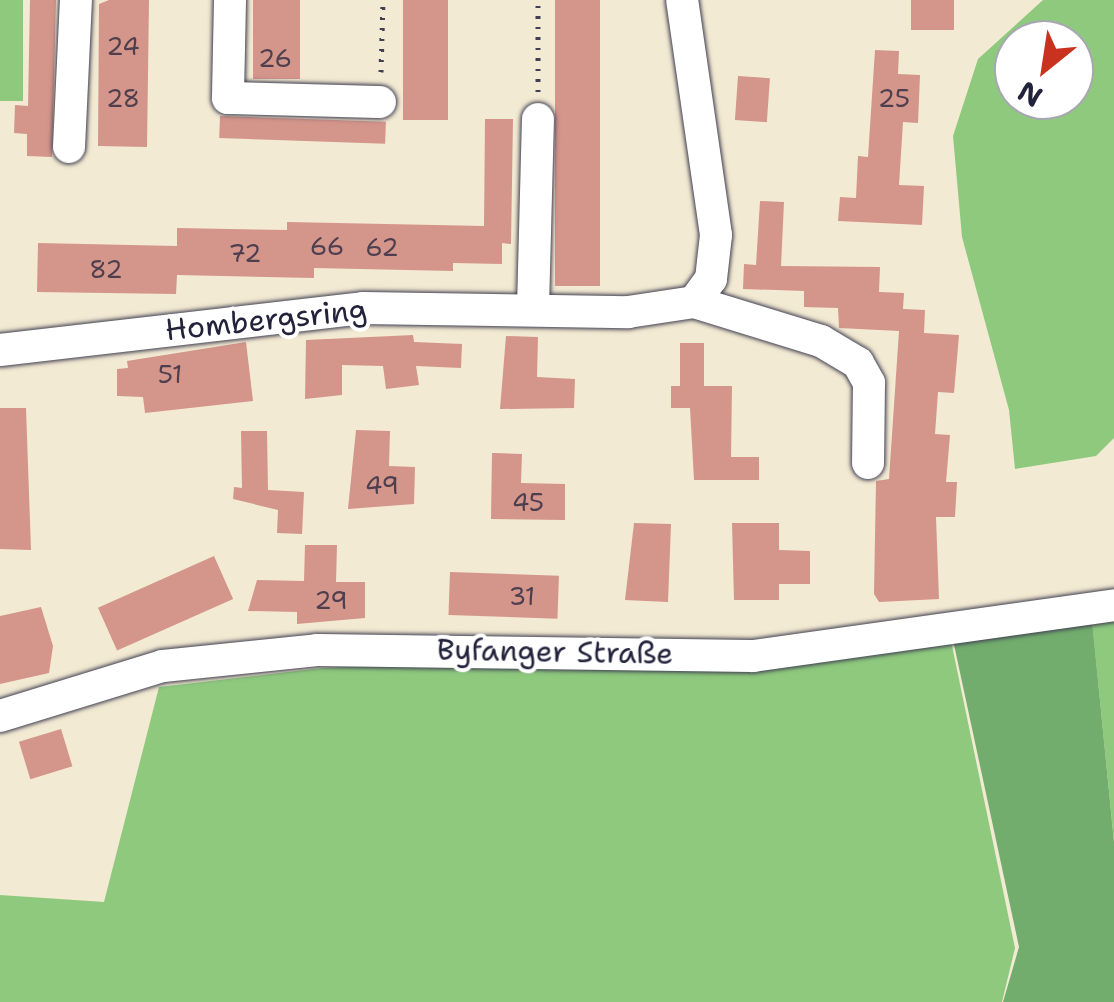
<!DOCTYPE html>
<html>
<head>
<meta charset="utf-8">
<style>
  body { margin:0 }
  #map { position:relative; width:1114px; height:1002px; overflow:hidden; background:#f3ead3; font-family:"Shantell Sans",sans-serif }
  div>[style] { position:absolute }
  .green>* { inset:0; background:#8ec97e; transform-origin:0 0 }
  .forest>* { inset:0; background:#72ad6d }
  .building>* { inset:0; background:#d4958b; transform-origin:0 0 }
  .path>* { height:5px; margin-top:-2.5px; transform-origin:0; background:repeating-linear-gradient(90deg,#414052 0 2.5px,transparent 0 10.5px) }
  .roads { filter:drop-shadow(0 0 2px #414052) drop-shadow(0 0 2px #414052) }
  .minor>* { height:32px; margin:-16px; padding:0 16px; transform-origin:16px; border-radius:16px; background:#fff }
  span { translate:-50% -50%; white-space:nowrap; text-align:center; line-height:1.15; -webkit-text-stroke:8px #fff; paint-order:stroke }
  .number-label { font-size:25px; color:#4e3f4f }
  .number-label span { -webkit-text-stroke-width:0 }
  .street-label { font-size:30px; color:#22223b }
  .north { position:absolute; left:994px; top:20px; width:100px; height:100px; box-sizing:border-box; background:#fff; border:2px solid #a7a7b1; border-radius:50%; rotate:210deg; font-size:28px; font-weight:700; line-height:40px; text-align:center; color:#22223b }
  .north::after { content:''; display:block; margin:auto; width:35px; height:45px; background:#c8321e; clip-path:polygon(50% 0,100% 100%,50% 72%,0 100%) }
</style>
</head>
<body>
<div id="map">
  <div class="green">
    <i style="left:0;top:0;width:23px;height:101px"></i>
    <i style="clip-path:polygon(evenodd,1043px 0,1114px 0,1114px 438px,1096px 456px,1015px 469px,1009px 410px,962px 237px,953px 136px,978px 59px,1043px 0,1014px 40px,1074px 40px,1074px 100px,1014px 100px,1014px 40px)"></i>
    <i style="clip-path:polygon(1114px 617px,1114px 841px,1092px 621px)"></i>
    <i style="clip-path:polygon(951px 641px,1015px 948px,1002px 1002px,0 1002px,0 895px,104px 902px,159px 687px,322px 668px)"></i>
  </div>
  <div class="forest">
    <i style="clip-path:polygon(1092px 620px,1114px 842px,1114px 1002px,1003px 1002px,1019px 947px,953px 640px)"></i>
  </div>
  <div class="building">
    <i style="clip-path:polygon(30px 0,56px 0,52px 157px,27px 156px,27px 134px,14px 133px,15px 105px,28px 106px)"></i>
    <i style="clip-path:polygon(109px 0,149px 0,147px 147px,98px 146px,99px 4px)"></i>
    <i style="left:253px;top:0;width:47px;height:79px"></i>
    <i style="left:403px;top:0;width:45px;height:120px"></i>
    <i style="left:600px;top:0;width:286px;height:45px;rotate:90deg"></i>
    <i style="left:911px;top:0;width:43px;height:30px"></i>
    <i style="clip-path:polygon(875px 50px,899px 51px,898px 74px,920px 75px,918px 123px,903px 122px,899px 185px,924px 186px,922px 225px,838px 221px,840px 197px,856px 198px,858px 156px,868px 157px)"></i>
    <i style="left:738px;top:76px;width:32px;height:44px;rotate:4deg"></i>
    <i style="left:220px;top:116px;width:166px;height:22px;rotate:2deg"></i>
    <i style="clip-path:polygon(485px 119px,513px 119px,511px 244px,502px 243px,502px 264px,453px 263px,453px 271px,314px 268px,314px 278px,177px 275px,176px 294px,37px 292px,38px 243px,177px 246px,177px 228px,287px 230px,287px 222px,484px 226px)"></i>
    <i style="clip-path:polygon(760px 201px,784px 202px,781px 266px,880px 267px,879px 292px,904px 293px,903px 309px,925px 310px,924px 333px,959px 335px,954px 393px,938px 392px,935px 434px,950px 435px,946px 482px,957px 482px,955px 517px,936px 517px,939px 599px,879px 602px,874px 594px,876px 481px,889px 479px,899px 331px,839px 328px,838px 308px,804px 307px,804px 291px,743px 289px,744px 264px,756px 265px)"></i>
    <i style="clip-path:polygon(413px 335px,414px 342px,462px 344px,461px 368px,416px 366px,419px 385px,386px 389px,383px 366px,342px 365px,342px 395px,305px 399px,306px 340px)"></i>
    <i style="clip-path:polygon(506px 336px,538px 337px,537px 377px,575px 379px,574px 408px,500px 409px)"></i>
    <i style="clip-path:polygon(246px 342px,253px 401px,145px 413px,143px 397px,117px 396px,117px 369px,128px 368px,127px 361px)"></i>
    <i style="clip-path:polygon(680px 343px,704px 343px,704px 386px,732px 386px,731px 457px,759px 457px,759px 480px,694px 480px,690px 408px,671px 408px,671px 386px,680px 386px)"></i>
    <i style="clip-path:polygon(0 408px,26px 408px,31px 550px,0 549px)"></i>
    <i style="clip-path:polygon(356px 430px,390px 431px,389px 466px,415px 467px,414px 504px,348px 509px)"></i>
    <i style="clip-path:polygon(241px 431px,267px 431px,268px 490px,304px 492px,302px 534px,277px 533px,278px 510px,233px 499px,234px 487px,242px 488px)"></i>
    <i style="clip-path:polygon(492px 453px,522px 454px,521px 483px,565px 484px,565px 520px,491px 519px)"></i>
    <i style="clip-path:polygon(634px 523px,671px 524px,668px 602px,625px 600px)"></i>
    <i style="clip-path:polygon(732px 523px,779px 523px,779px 550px,810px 551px,810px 584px,779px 584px,779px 600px,734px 600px)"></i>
    <i style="clip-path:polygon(305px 545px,337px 545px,336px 582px,365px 582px,365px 618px,297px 624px,297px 612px,248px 611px,257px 580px,304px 581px)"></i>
    <i style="left:214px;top:556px;width:47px;height:127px;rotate:66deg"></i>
    <i style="left:450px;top:572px;width:109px;height:43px;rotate:2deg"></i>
    <i style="clip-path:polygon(41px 607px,53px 646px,49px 673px,0 684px,0 616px)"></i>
    <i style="left:61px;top:729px;width:39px;height:44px;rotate:73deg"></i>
  </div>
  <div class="path">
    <i style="left:381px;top:72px;width:72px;rotate:-88.4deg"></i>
    <i style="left:538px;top:92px;width:92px;rotate:-90deg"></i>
  </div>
  <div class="roads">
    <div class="minor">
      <i style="left:230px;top:0;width:98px;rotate:91.2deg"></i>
      <i style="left:228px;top:98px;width:152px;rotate:1.5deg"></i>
      <i style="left:69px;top:147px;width:147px;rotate:-87.3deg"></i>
      <i style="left:694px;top:302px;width:133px;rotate:17.1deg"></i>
      <i style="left:821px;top:341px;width:43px;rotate:30.7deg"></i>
      <i style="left:858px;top:363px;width:23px;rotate:61deg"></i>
      <i style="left:869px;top:383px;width:80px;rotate:90.7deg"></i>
      <i style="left:533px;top:308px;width:189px;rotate:-88.5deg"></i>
      <i style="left:0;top:350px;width:365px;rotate:-6.6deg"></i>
      <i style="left:363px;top:308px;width:265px;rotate:0.9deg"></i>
      <i style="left:628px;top:312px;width:67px;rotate:-8.6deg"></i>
      <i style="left:694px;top:302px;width:29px;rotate:-54deg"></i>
      <i style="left:711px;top:279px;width:44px;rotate:-83.5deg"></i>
      <i style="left:716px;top:235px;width:237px;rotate:-98.2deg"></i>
      <i style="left:0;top:716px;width:170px;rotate:-17.1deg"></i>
      <i style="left:163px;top:666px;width:155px;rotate:-5.9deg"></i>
      <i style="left:317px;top:650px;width:436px;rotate:0.8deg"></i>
      <i style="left:753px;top:656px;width:365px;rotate:-8deg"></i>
    </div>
  </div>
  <div class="number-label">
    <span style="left:123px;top:46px">24</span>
    <span style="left:275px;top:58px">26</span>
    <span style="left:123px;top:98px">28</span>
    <span style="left:894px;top:98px">25</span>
    <span style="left:327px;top:246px">66</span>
    <span style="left:382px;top:247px">62</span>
    <span style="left:245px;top:253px">72</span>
    <span style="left:106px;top:269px">82</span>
    <span style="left:170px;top:374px">51</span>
    <span style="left:382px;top:485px">49</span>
    <span style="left:528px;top:502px">45</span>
    <span style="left:522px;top:596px">31</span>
    <span style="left:331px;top:600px">29</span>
  </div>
  <div class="street-label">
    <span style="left:266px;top:320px;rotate:-6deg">Hombergsring</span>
    <span style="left:555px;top:652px;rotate:1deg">Byfanger Straße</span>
  </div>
  <div class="north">N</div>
</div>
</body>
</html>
